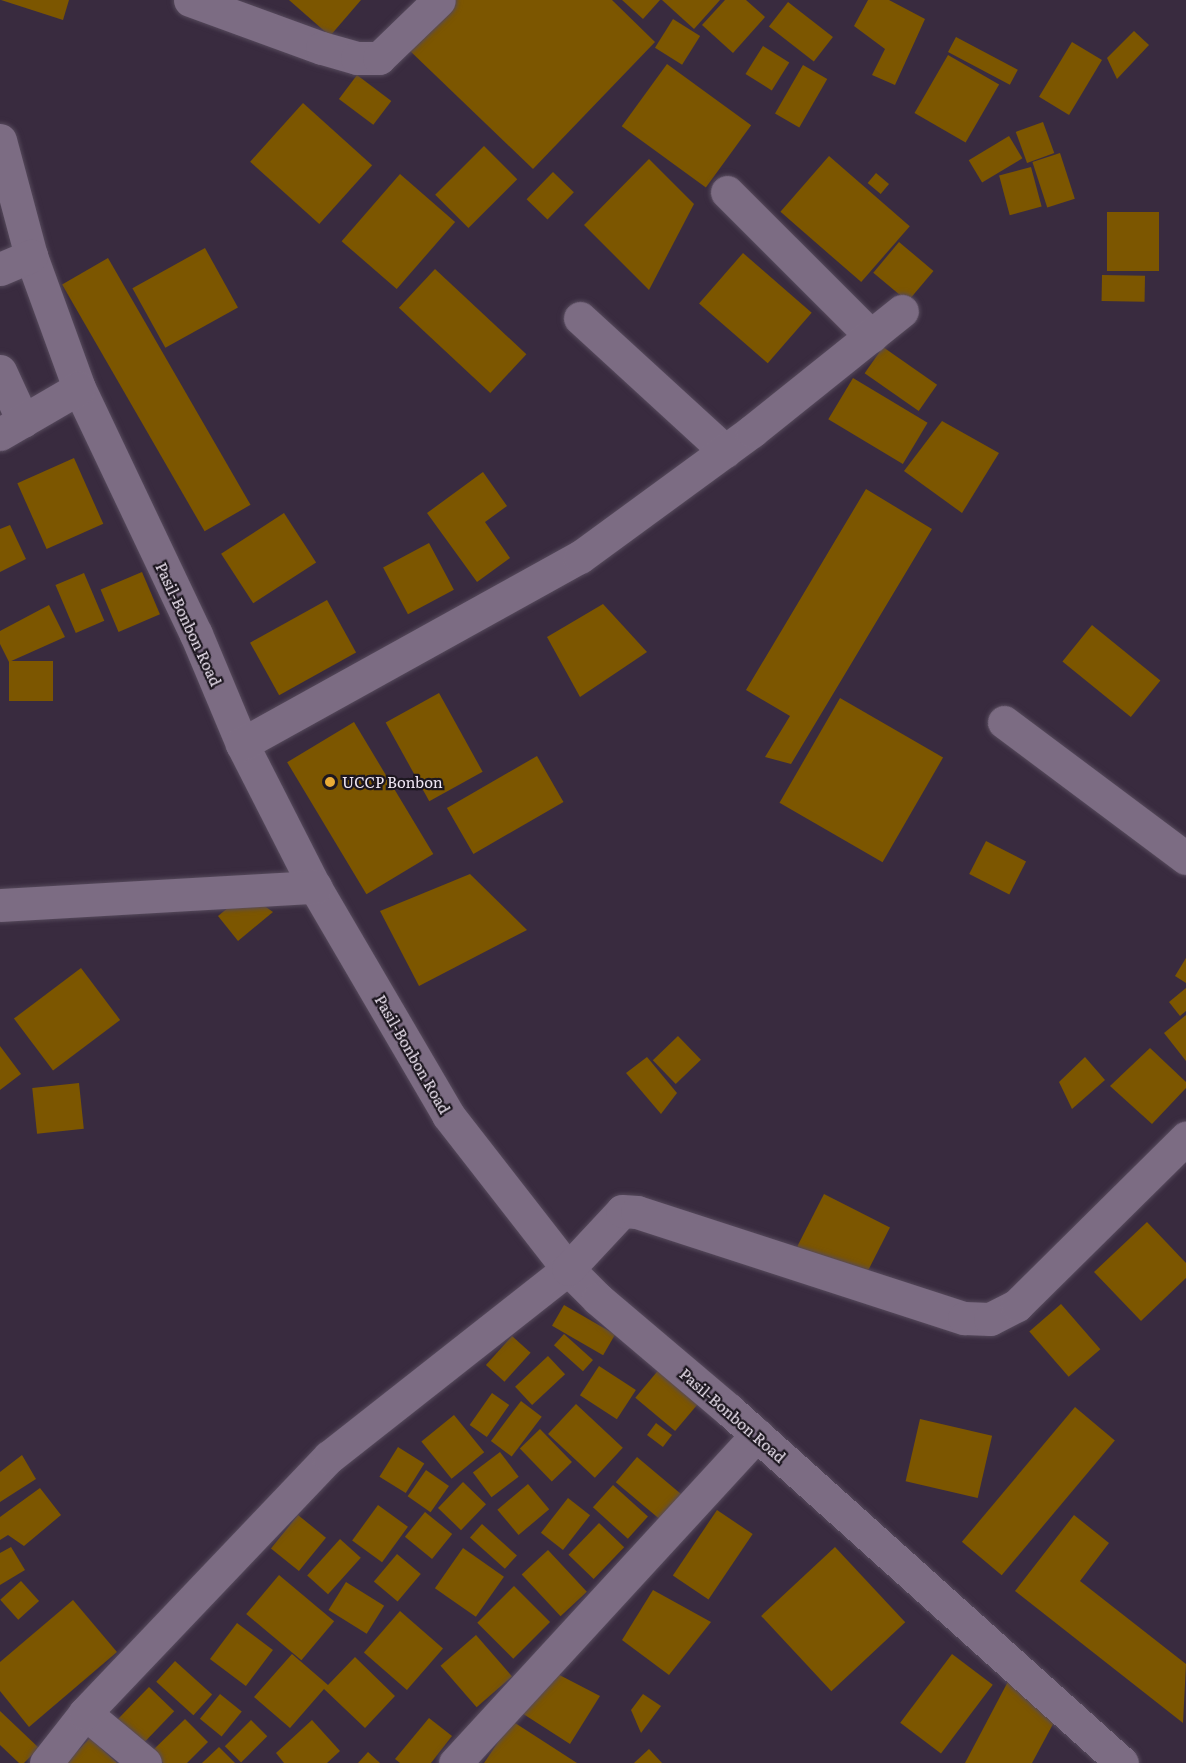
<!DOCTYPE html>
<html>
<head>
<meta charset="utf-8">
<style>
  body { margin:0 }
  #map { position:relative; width:1186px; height:1763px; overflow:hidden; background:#392b3f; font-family:Literata,serif }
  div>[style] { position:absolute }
  .building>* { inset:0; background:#7c5600; transform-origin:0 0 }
  .roads { filter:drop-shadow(0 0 2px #564a5c) drop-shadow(0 0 2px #564a5c) }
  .minor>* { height:33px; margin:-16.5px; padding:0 16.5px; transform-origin:16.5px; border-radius:16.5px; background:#7c6c83 }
  .dots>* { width:16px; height:16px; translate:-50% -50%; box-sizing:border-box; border:3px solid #1d1720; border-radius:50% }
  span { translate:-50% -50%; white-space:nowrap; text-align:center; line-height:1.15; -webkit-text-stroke:4.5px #1d1720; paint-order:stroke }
  .street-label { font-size:15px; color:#f1e8f5 }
  .poi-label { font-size:15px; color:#f1e8f5 }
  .left { translate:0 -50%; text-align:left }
</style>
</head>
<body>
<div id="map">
  <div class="building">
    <i style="clip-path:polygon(1px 0,69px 0,63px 20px)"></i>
    <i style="clip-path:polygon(289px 0,361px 0,330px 36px)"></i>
    <i style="clip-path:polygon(455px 0,612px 0,655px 42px,533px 169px,408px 49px)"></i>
    <i style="clip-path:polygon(622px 0,660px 0,643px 19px)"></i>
    <i style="clip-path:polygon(662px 0,720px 0,694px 29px)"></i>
    <i style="clip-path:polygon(725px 0,746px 0,765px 17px,733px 53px,702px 25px)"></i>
    <i style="clip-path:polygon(868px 0,889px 0,925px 19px,895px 85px,872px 75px,885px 49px,854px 26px)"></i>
    <i style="left:788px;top:2px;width:57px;height:31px;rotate:38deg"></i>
    <i style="left:673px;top:19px;width:32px;height:34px;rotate:32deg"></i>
    <i style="clip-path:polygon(1134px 31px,1149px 45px,1117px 79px,1107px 58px)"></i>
    <i style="left:956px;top:37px;width:70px;height:17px;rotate:28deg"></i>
    <i style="left:1072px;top:42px;width:35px;height:64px;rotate:31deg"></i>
    <i style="left:763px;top:46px;width:31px;height:33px;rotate:32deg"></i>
    <i style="left:948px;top:55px;width:59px;height:67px;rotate:30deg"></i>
    <i style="left:667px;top:64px;width:104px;height:77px;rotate:36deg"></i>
    <i style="left:803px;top:65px;width:28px;height:56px;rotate:30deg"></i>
    <i style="left:357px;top:75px;width:43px;height:30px;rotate:37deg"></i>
    <i style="left:303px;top:103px;width:93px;height:79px;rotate:42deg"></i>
    <i style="left:1043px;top:122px;width:33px;height:29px;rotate:70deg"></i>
    <i style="left:1009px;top:136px;width:26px;height:47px;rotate:59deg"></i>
    <i style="left:484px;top:146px;width:47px;height:69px;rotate:45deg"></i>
    <i style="left:1060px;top:153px;width:48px;height:29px;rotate:72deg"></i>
    <i style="left:829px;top:156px;width:107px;height:74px;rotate:41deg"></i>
    <i style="clip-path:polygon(649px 159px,694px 204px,649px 290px,584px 225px)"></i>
    <i style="left:1031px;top:167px;width:41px;height:33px;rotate:75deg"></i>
    <i style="left:553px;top:172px;width:29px;height:38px;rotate:44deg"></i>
    <i style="left:876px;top:173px;width:17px;height:13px;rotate:40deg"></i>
    <i style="left:400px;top:174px;width:73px;height:89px;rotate:41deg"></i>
    <i style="left:1107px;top:212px;width:52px;height:59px"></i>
    <i style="left:899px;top:242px;width:45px;height:40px;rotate:40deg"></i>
    <i style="left:205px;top:248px;width:68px;height:83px;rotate:61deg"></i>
    <i style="left:743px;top:253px;width:91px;height:67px;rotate:41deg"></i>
    <i style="left:108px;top:258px;width:285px;height:53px;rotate:60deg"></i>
    <i style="left:435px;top:269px;width:125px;height:53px;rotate:43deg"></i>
    <i style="left:1102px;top:275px;width:43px;height:26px;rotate:1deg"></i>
    <i style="left:883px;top:347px;width:66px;height:32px;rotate:35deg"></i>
    <i style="left:853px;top:378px;width:87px;height:48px;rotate:31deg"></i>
    <i style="clip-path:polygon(942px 421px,999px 453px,962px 513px,904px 471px)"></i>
    <i style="left:74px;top:458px;width:72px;height:62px;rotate:66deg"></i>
    <i style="clip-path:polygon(483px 472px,507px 506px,485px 522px,510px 558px,477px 582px,427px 513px)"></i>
    <i style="clip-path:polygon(866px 489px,932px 529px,791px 764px,765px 757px,790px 716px,746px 690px)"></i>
    <i style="left:284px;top:513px;width:59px;height:75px;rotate:57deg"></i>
    <i style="clip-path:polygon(10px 525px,26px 559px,0 572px,0 529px)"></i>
    <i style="left:429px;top:543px;width:53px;height:52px;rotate:62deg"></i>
    <i style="left:142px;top:572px;width:46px;height:45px;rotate:67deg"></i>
    <i style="left:84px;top:573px;width:52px;height:31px;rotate:67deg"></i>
    <i style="left:327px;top:600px;width:60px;height:88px;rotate:61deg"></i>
    <i style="clip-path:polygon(603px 604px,647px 652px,580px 697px,547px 637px)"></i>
    <i style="clip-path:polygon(49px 605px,65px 637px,9px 662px,0 644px,0 631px)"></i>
    <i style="left:1092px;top:625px;width:88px;height:47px;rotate:39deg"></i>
    <i style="left:53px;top:661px;width:40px;height:44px;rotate:90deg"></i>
    <i style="left:439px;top:693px;width:90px;height:61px;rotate:61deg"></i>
    <i style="left:840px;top:698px;width:119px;height:121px;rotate:30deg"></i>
    <i style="left:354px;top:722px;width:154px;height:78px;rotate:59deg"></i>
    <i style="left:537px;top:756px;width:53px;height:104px;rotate:60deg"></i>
    <i style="left:986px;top:841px;width:45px;height:37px;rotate:27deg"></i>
    <i style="clip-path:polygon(470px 874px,527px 930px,419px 986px,380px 911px)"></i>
    <i style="clip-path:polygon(246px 893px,273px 912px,238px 941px,218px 916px)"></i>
    <i style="clip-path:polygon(1186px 958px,1186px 983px,1175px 976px)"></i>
    <i style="left:81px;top:968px;width:65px;height:84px;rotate:53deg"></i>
    <i style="clip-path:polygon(1186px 988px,1186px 1011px,1180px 1016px,1169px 1002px)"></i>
    <i style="clip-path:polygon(1186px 1015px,1186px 1061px,1164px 1033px)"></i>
    <i style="left:678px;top:1036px;width:33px;height:35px;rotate:46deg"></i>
    <i style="clip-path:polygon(0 1046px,21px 1074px,0 1090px)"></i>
    <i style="clip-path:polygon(1150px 1048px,1186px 1082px,1186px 1088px,1152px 1124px,1110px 1086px)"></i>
    <i style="clip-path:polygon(647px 1057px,677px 1093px,661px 1114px,626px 1073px)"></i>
    <i style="clip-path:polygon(1085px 1057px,1105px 1080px,1072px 1109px,1059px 1082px)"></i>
    <i style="left:79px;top:1083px;width:46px;height:47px;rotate:84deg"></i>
    <i style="left:824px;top:1194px;width:74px;height:59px;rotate:27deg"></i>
    <i style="clip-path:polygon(1147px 1222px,1186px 1263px,1186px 1278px,1141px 1321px,1094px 1272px)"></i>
    <i style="left:1061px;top:1304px;width:60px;height:42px;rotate:49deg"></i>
    <i style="left:564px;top:1305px;width:59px;height:24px;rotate:30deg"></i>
    <i style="left:564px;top:1334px;width:39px;height:15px;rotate:42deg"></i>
    <i style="left:512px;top:1336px;width:25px;height:39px;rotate:42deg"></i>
    <i style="left:548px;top:1356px;width:25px;height:45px;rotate:47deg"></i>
    <i style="left:599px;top:1366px;width:44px;height:35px;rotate:33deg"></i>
    <i style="left:661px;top:1367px;width:52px;height:40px;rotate:40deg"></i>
    <i style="left:492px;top:1393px;width:21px;height:39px;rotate:35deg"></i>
    <i style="left:521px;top:1401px;width:26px;height:50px;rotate:37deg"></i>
    <i style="left:576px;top:1404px;width:64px;height:41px;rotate:43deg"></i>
    <i style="left:1075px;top:1407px;width:52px;height:176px;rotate:40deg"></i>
    <i style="left:454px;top:1415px;width:48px;height:42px;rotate:51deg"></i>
    <i style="left:920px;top:1419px;width:74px;height:64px;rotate:13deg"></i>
    <i style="left:656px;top:1423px;width:20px;height:15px;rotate:37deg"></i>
    <i style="left:540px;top:1429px;width:46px;height:28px;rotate:46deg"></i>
    <i style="left:398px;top:1447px;width:31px;height:35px;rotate:32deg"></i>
    <i style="left:500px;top:1452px;width:31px;height:34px;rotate:53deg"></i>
    <i style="clip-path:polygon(22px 1455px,36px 1479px,0 1502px,0 1472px)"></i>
    <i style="left:637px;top:1457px;width:59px;height:33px;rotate:40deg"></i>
    <i style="left:426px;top:1470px;width:28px;height:32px;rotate:35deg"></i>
    <i style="left:463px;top:1482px;width:32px;height:36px;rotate:44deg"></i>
    <i style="left:528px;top:1484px;width:33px;height:40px;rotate:50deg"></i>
    <i style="left:613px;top:1485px;width:47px;height:30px;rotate:42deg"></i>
    <i style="clip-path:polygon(40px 1488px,61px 1515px,24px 1546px,8px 1535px,0 1540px,0 1517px)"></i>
    <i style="left:568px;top:1498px;width:28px;height:44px;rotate:38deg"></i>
    <i style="left:378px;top:1505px;width:37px;height:44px;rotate:36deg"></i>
    <i style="left:717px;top:1510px;width:43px;height:79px;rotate:34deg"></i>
    <i style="left:425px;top:1512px;width:35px;height:32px;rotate:39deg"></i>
    <i style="left:298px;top:1515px;width:36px;height:43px;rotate:39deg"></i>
    <i style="clip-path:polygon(1074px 1515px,1109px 1543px,1080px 1581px,1186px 1664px,1183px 1723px,1015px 1591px)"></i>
    <i style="left:599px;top:1523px;width:35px;height:44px;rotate:44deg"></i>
    <i style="left:482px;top:1524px;width:47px;height:18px;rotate:42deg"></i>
    <i style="left:340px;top:1539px;width:28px;height:49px;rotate:42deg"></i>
    <i style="clip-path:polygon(11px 1547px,25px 1570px,0 1585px,0 1553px)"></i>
    <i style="left:835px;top:1547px;width:103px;height:101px;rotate:47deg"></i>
    <i style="left:463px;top:1548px;width:50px;height:49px;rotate:35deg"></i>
    <i style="left:548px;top:1550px;width:57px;height:36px;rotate:47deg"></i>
    <i style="left:397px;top:1554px;width:31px;height:36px;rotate:40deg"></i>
    <i style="left:279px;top:1575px;width:72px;height:51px;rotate:40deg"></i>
    <i style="left:21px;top:1581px;width:27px;height:28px;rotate:48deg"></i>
    <i style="left:346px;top:1582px;width:45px;height:33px;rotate:32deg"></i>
    <i style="left:514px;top:1586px;width:51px;height:52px;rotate:45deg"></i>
    <i style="clip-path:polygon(653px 1590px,711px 1622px,669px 1675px,622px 1640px)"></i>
    <i style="clip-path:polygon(73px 1600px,117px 1652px,29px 1727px,0 1691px,0 1662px)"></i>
    <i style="left:400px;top:1611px;width:57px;height:55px;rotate:41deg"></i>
    <i style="left:237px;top:1623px;width:45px;height:45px;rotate:37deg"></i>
    <i style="left:476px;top:1635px;width:55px;height:47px;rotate:49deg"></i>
    <i style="clip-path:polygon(292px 1654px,328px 1685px,355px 1657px,395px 1696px,365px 1728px,324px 1689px,290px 1728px,254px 1697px)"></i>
    <i style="left:952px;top:1654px;width:51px;height:86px;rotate:37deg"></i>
    <i style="left:175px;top:1661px;width:50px;height:28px;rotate:42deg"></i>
    <i style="clip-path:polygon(546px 1668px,600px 1696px,570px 1744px,514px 1708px)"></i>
    <i style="clip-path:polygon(1013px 1672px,1066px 1700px,1032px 1763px,965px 1763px)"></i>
    <i style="left:149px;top:1687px;width:35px;height:45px;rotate:44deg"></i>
    <i style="left:220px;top:1694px;width:28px;height:32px;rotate:39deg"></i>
    <i style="clip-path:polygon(643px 1694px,661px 1706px,641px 1733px,631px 1710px)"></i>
    <i style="clip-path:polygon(0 1711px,39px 1748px,24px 1763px,19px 1763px,0 1745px)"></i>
    <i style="clip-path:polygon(429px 1718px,452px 1736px,431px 1763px,400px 1763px,395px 1759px)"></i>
    <i style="clip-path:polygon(185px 1719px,208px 1742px,187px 1763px,163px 1763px,152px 1751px)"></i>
    <i style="left:251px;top:1720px;width:23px;height:37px;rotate:45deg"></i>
    <i style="clip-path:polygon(312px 1720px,340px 1751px,327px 1763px,284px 1763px,276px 1753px)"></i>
    <i style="clip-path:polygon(512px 1721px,577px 1763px,484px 1763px)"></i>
    <i style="clip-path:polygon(90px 1738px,117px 1763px,66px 1763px)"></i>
    <i style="clip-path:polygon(219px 1747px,235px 1763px,202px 1763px)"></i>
    <i style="clip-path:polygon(649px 1749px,662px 1763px,634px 1763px)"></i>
    <i style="clip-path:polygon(368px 1752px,380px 1763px,358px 1763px)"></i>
  </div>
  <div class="roads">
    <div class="minor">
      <i style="left:190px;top:0;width:140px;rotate:20deg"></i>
      <i style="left:322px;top:48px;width:36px;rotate:16deg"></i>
      <i style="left:357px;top:58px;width:22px"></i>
      <i style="left:379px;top:58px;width:83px;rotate:-44deg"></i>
      <i style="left:0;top:140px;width:120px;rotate:75deg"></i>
      <i style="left:31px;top:256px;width:140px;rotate:70deg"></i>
      <i style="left:79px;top:388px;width:272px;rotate:64.6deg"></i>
      <i style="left:196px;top:634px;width:119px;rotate:67.3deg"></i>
      <i style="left:242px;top:744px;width:161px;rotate:63deg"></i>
      <i style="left:315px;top:887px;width:264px;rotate:59.7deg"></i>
      <i style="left:448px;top:1115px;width:195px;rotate:52.1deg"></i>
      <i style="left:568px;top:1269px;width:42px;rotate:45deg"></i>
      <i style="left:598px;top:1299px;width:172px;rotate:40.3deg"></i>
      <i style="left:729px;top:1410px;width:528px;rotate:41.93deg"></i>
      <i style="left:727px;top:192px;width:204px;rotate:45deg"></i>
      <i style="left:0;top:269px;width:34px;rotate:-23deg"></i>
      <i style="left:580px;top:318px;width:197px;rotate:42.5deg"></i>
      <i style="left:0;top:371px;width:55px;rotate:65.3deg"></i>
      <i style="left:0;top:434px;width:91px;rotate:-30.2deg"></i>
      <i style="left:1004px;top:722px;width:227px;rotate:36.8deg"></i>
      <i style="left:242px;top:744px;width:386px;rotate:-29deg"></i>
      <i style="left:580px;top:557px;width:213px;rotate:-36.2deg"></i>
      <i style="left:752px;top:431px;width:192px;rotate:-38.7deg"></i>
      <i style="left:0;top:905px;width:316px;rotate:-3.3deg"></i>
      <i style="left:85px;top:1713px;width:78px;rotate:39.8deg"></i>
      <i style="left:46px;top:1763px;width:63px;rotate:-52deg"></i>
      <i style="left:85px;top:1713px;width:354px;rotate:-46.4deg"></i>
      <i style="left:329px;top:1457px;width:304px;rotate:-38.2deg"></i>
      <i style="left:568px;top:1269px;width:79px;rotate:-47deg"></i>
      <i style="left:622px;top:1211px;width:15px;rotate:4deg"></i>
      <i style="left:637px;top:1212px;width:344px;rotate:18deg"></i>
      <i style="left:964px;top:1318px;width:26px;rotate:2deg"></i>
      <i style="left:990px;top:1319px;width:30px;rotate:-27deg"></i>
      <i style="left:1017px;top:1305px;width:238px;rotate:-44.7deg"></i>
      <i style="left:455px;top:1763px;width:446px;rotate:-47.4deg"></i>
    </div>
  </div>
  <div class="dots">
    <i style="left:330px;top:782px;background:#e9ab37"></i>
  </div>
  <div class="street-label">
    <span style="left:189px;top:624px;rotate:65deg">Pasil-Bonbon Road</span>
    <span style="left:413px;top:1054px;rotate:60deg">Pasil-Bonbon Road</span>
    <span style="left:733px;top:1415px;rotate:41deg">Pasil-Bonbon Road</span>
  </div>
  <div class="poi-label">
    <span class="left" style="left:342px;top:782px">UCCP Bonbon</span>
  </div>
</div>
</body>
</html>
